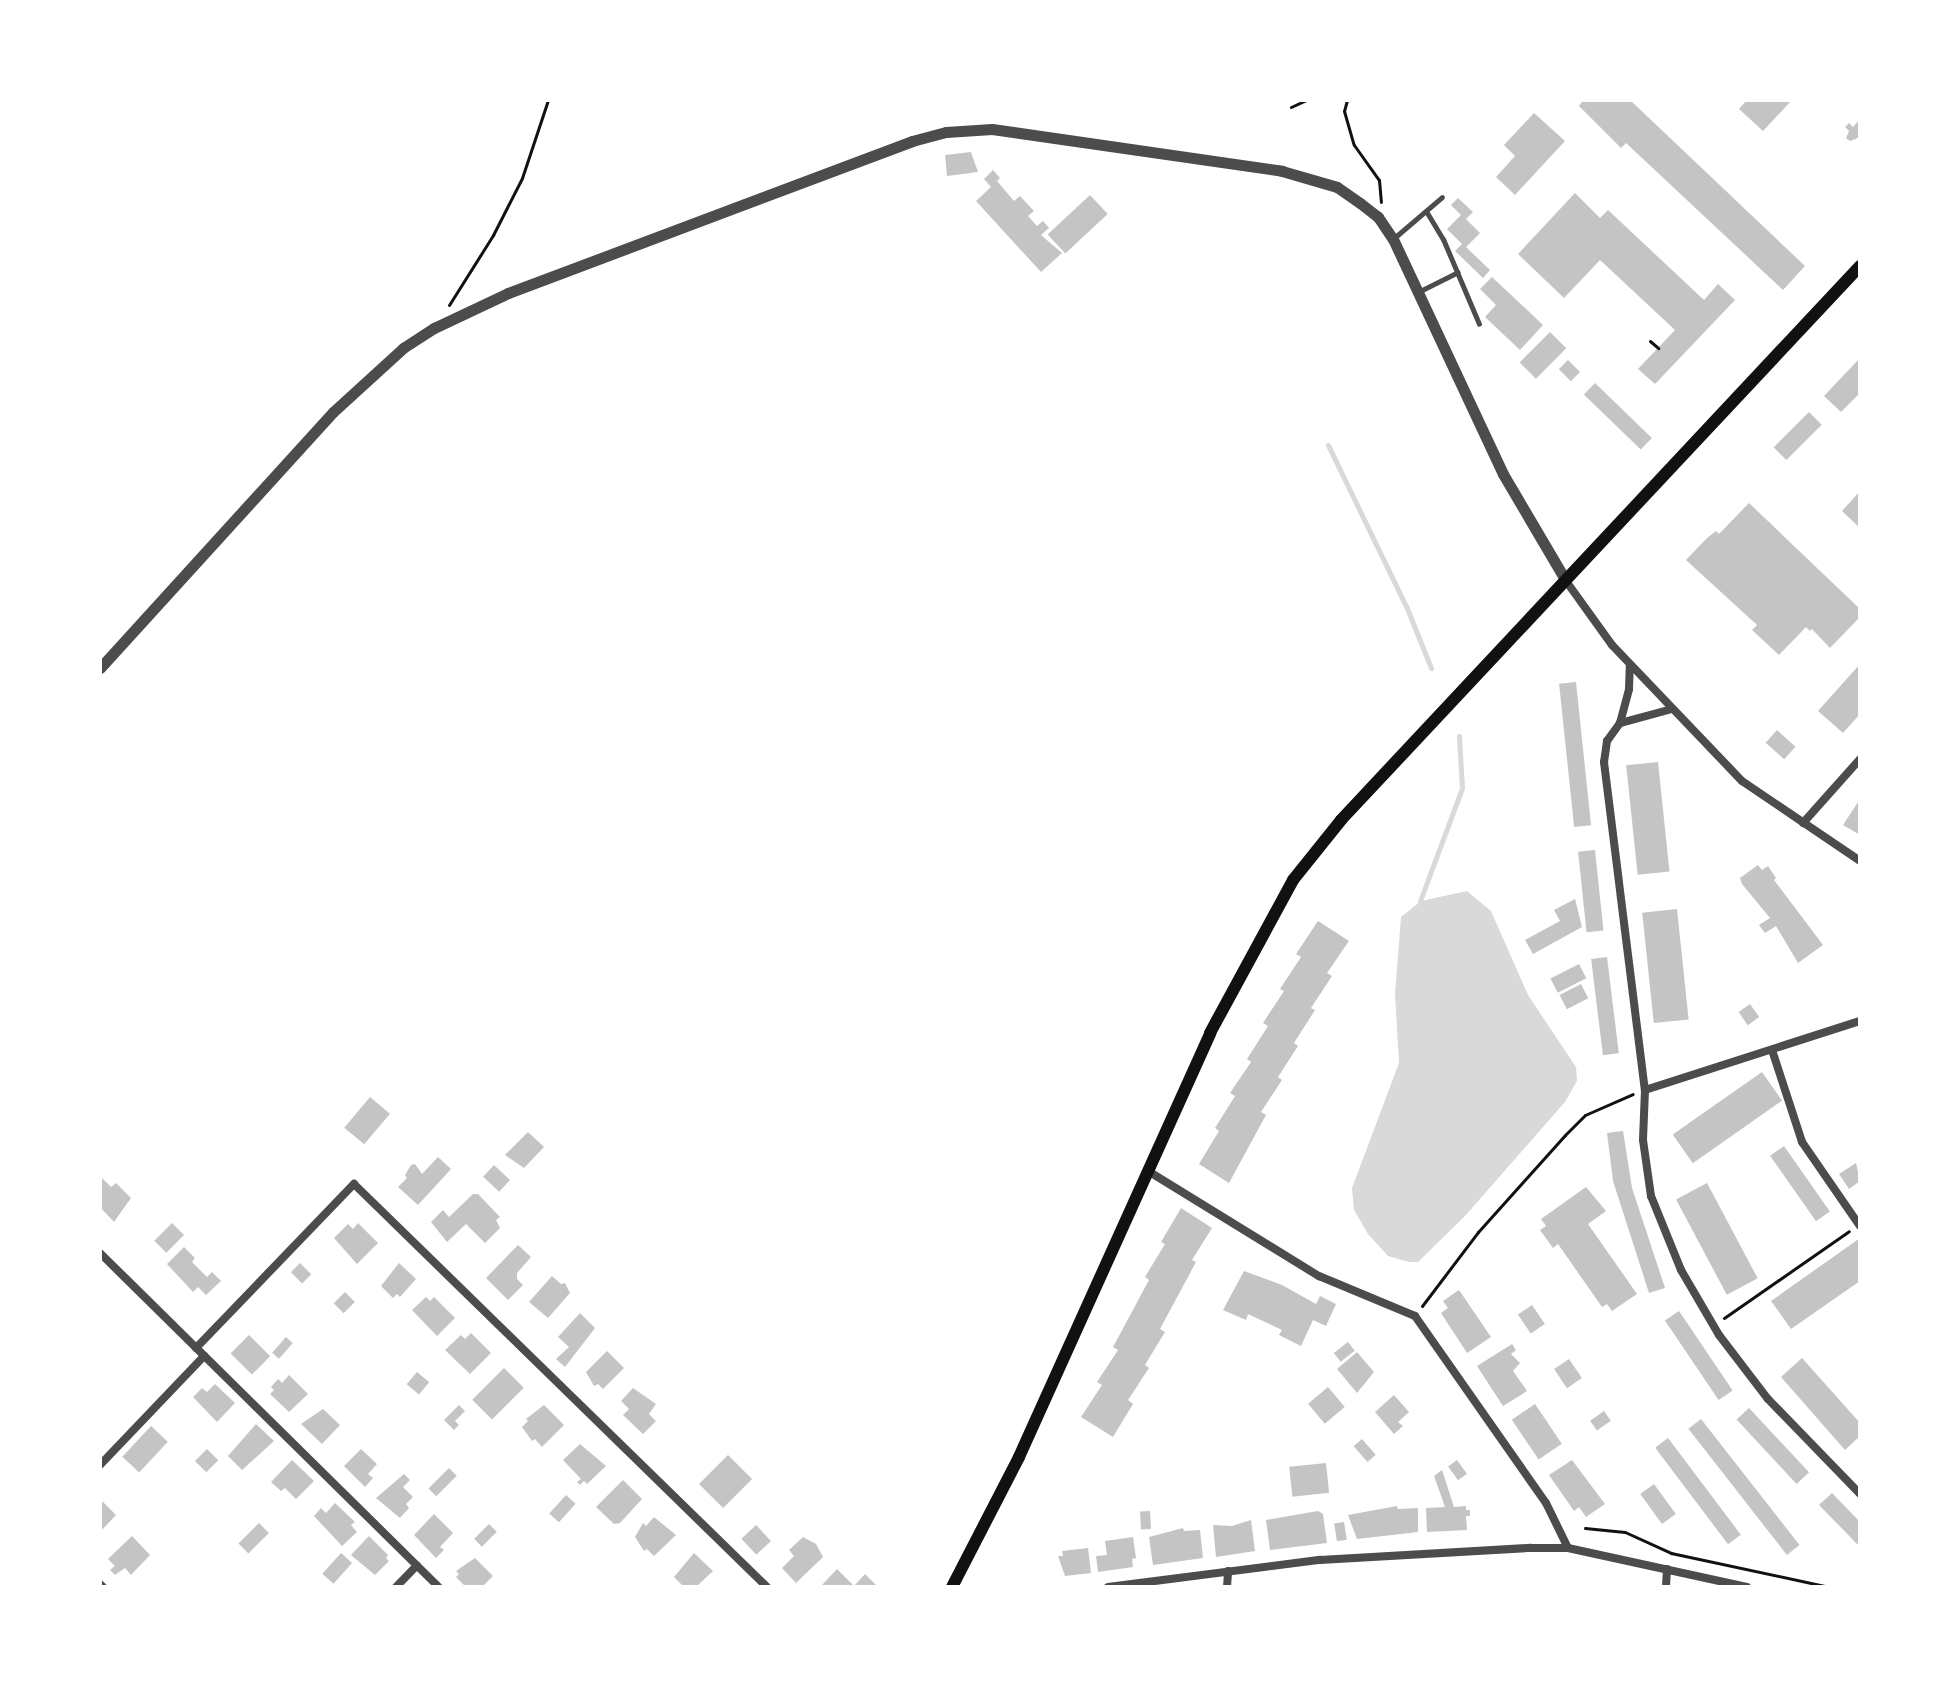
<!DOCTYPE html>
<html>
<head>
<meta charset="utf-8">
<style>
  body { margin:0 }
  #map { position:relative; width:1960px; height:1687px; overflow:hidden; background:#fff; font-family:"Archivo Narrow",sans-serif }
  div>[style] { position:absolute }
  .water>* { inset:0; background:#d9d9d9 }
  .stream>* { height:5px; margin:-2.5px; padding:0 2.5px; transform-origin:2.5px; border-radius:2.5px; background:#d9d9d9 }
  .building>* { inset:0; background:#c4c4c4; transform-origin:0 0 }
  .path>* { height:3px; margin:-1.5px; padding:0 1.5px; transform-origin:1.5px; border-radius:1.5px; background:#111 }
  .service>* { height:5px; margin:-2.5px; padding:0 2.5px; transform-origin:2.5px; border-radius:2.5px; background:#4c4c4c }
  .minor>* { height:8px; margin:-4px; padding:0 4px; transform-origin:4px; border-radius:4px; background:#4c4c4c }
  .tertiary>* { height:11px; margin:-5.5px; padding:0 5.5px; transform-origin:5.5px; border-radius:5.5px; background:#4c4c4c }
  .secondary>* { height:12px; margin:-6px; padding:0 6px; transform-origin:6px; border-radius:6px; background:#111 }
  span { translate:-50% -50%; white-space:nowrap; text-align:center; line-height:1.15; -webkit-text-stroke:7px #fff; paint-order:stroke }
  .frame { position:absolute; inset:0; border:102px solid #fff; pointer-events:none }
</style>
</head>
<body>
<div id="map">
  <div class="water">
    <i style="clip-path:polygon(1467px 891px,1491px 911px,1528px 995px,1576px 1067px,1577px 1081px,1565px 1102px,1465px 1216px,1418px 1262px,1409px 1262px,1388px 1256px,1368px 1234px,1354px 1210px,1352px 1188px,1399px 1063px,1395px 994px,1401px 917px,1421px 901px)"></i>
  </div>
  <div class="stream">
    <i style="left:1328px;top:445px;width:179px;rotate:64.2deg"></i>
    <i style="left:1406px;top:606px;width:67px;rotate:68deg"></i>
    <i style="left:1420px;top:901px;width:121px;rotate:-69.6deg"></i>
    <i style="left:1462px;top:788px;width:52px;rotate:-93.3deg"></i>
  </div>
  <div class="building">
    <i style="clip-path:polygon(1583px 100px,1630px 100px,1805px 266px,1783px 290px,1626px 143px,1621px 148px,1579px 106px)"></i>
    <i style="clip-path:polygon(1747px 100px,1792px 100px,1763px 131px,1739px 109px)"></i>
    <i style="clip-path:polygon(1534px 113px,1565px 141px,1515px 195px,1496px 177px,1515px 156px,1504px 145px)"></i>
    <i style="clip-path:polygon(1860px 119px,1860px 137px,1850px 141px,1846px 138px,1849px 131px,1845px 127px,1849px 123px,1853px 127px)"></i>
    <i style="clip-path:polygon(971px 152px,978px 172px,947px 176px,945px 155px)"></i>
    <i style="clip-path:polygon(993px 170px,1000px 178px,997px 181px,1014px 201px,1020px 196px,1034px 211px,1028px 216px,1037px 226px,1043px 221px,1049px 228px,1041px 235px,1062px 253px,1041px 272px,976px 201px,991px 187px,984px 179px)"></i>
    <i style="clip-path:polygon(1575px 193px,1600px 218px,1608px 210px,1704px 300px,1718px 284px,1735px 300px,1655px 384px,1638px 369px,1675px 330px,1600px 260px,1564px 298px,1518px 254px)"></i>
    <i style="left:1090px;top:195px;width:26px;height:58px;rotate:47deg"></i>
    <i style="clip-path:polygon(1458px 198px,1473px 212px,1466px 219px,1480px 233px,1466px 247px,1490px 270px,1483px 278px,1455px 251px,1462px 244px,1447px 229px,1461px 215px,1451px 205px)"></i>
    <i style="clip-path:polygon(1492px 277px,1543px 325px,1520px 350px,1485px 317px,1496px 305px,1480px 289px)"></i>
    <i style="left:1550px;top:332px;width:23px;height:43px;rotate:45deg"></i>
    <i style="clip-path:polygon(1860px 358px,1860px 393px,1841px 412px,1824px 396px)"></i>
    <i style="left:1568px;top:360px;width:17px;height:13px;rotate:45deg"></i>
    <i style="left:1595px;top:383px;width:79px;height:16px;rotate:44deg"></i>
    <i style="left:1809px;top:412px;width:18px;height:50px;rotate:45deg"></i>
    <i style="clip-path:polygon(1860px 491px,1860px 528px,1842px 511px)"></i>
    <i style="clip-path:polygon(1749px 503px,1860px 609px,1860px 617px,1830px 648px,1812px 629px,1810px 631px,1806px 627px,1779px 655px,1752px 630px,1757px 625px,1686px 560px,1707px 538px,1716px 531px,1719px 534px)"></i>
    <i style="clip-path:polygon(1860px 664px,1860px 714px,1843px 733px,1818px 711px)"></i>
    <i style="left:1576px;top:682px;width:144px;height:17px;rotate:84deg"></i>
    <i style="left:1777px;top:730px;width:25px;height:17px;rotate:42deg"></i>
    <i style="left:1658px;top:762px;width:110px;height:32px;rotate:84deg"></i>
    <i style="clip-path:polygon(1860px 799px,1860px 835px,1843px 825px)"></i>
    <i style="left:1595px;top:850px;width:81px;height:17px;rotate:84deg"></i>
    <i style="clip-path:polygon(1758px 865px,1762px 870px,1768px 866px,1776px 878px,1774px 880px,1823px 945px,1798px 963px,1776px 926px,1765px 933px,1759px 925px,1770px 918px,1742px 884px,1740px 878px)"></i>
    <i style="clip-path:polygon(1575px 899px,1582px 927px,1533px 954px,1525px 940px,1560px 921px,1554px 910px)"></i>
    <i style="left:1677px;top:909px;width:111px;height:35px;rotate:84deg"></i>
    <i style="clip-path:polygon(1318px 921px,1349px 941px,1327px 973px,1332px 976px,1311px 1008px,1315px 1010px,1294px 1043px,1298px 1046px,1278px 1077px,1282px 1080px,1261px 1112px,1266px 1115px,1229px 1183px,1199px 1164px,1219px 1131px,1215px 1128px,1235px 1096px,1230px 1093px,1251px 1062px,1247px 1059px,1268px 1026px,1263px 1023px,1284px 991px,1280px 989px,1301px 957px,1296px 954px)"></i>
    <i style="left:1607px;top:957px;width:97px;height:16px;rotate:83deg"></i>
    <i style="left:1579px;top:964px;width:16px;height:32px;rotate:63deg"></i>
    <i style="left:1581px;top:984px;width:16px;height:24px;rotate:63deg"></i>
    <i style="left:1750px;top:1004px;width:16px;height:14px;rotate:55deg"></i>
    <i style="left:1762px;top:1072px;width:35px;height:109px;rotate:55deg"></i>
    <i style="left:370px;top:1097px;width:26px;height:40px;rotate:40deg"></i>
    <i style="clip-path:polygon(1623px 1131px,1632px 1188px,1665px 1288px,1649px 1293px,1613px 1181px,1607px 1133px)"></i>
    <i style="clip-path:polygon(528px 1132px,544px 1147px,524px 1168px,505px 1155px)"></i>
    <i style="left:1784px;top:1146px;width:80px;height:17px;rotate:55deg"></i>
    <i style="clip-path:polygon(438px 1157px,451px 1169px,418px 1205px,398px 1187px,407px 1178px,405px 1175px,411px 1165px,415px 1164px,422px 1174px)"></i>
    <i style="clip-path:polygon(1856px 1163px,1860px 1181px,1849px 1189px,1839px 1174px)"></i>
    <i style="left:494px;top:1165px;width:22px;height:16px;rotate:43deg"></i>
    <i style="clip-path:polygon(100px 1176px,111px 1187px,116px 1183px,131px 1198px,114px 1222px,100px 1207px)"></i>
    <i style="left:1707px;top:1183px;width:108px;height:35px;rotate:62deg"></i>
    <i style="clip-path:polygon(1586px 1187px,1606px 1211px,1588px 1224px,1637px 1294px,1612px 1311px,1607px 1304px,1602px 1307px,1558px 1244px,1553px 1248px,1540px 1230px,1546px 1226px,1541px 1219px)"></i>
    <i style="clip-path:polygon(473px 1194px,478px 1194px,500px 1217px,496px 1220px,500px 1228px,485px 1243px,466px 1224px,447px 1242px,431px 1222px,443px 1210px,449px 1217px)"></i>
    <i style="clip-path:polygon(1181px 1208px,1212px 1228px,1192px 1260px,1196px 1262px,1160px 1329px,1165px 1332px,1145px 1365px,1149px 1368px,1128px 1400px,1133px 1404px,1113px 1437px,1081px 1417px,1102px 1385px,1097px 1382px,1118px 1350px,1113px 1347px,1149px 1280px,1145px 1277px,1165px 1244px,1161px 1242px)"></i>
    <i style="left:172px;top:1223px;width:17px;height:25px;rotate:45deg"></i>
    <i style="clip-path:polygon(358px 1223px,378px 1243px,357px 1264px,334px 1238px,348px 1224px,353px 1229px)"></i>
    <i style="clip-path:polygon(1860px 1238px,1860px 1281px,1791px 1329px,1771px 1301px)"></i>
    <i style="clip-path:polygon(518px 1245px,531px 1257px,517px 1273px,517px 1279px,523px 1285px,508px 1300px,486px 1278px)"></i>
    <i style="clip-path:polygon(184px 1247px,195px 1258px,192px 1262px,207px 1277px,212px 1272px,221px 1281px,206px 1295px,198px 1287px,193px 1292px,167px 1264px)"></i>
    <i style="left:300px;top:1263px;width:16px;height:13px;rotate:45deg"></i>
    <i style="clip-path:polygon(399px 1263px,416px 1279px,400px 1297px,397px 1294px,393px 1298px,381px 1286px)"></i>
    <i style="clip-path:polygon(1244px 1271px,1282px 1285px,1316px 1304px,1320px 1296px,1336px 1304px,1326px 1326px,1313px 1320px,1301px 1346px,1279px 1335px,1282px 1330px,1248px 1314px,1246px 1320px,1223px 1310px)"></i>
    <i style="clip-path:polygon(552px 1276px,561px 1284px,565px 1283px,570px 1293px,548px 1318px,529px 1302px)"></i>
    <i style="clip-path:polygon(1459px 1290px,1491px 1337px,1467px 1353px,1441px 1313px,1448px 1308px,1443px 1301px)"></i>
    <i style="left:345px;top:1292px;width:14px;height:16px;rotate:45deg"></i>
    <i style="clip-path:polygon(426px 1297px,430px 1301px,434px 1297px,455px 1318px,437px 1336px,412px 1310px)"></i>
    <i style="left:1532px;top:1305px;width:23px;height:17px;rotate:56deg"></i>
    <i style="left:1679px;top:1311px;width:96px;height:17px;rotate:56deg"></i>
    <i style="clip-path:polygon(580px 1313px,595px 1328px,565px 1367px,556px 1359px,569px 1347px,558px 1337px)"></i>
    <i style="clip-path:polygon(471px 1333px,491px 1353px,470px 1374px,445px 1350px,461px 1335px,465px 1339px)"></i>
    <i style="left:249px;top:1335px;width:30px;height:26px;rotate:45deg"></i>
    <i style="left:286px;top:1337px;width:9px;height:21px;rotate:41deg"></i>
    <i style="left:1348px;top:1342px;width:11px;height:18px;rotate:52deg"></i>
    <i style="clip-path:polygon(1512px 1344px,1516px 1350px,1511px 1354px,1520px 1363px,1513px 1371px,1527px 1391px,1503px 1406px,1477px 1366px)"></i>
    <i style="clip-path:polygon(607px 1351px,624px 1368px,603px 1389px,598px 1384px,594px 1386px,586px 1372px)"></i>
    <i style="clip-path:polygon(1357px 1352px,1374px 1372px,1357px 1393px,1337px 1369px)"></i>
    <i style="clip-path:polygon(1802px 1358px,1860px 1423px,1860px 1436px,1845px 1450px,1781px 1377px)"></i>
    <i style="left:1569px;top:1359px;width:23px;height:18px;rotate:56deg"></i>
    <i style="left:504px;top:1368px;width:28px;height:45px;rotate:45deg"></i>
    <i style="left:417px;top:1372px;width:16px;height:16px;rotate:40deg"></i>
    <i style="clip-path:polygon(289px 1375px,308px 1394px,289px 1412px,270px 1394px,274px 1390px,271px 1387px,278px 1379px,282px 1383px)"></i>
    <i style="clip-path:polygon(215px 1384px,235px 1403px,217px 1422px,193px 1397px,202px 1388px,207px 1392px)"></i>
    <i style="left:1328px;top:1387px;width:26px;height:26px;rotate:50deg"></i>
    <i style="clip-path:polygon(633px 1388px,656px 1404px,649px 1414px,656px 1421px,643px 1434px,623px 1415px,629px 1409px,621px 1401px)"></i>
    <i style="clip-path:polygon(1394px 1395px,1409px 1412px,1398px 1422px,1403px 1426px,1394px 1434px,1375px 1412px)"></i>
    <i style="left:1535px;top:1404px;width:48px;height:28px;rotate:56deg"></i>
    <i style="clip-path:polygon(459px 1405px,465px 1411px,455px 1421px,459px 1425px,454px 1430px,444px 1420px)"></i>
    <i style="clip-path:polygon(544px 1405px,564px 1425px,542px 1447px,535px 1439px,532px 1441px,522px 1427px,528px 1421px,526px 1419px)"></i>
    <i style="left:1749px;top:1408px;width:88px;height:17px;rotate:47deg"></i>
    <i style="clip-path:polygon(323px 1409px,340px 1425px,322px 1444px,301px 1424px)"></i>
    <i style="left:1604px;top:1411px;width:12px;height:17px;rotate:55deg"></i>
    <i style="left:1701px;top:1419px;width:160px;height:16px;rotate:52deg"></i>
    <i style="clip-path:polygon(256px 1424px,274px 1441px,242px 1470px,228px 1456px)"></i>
    <i style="left:151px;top:1426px;width:23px;height:42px;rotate:43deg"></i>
    <i style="left:1668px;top:1438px;width:121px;height:16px;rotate:53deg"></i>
    <i style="left:1362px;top:1439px;width:21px;height:11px;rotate:49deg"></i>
    <i style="clip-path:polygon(580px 1444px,606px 1466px,587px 1484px,584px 1481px,580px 1485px,577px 1482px,581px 1479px,563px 1460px)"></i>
    <i style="left:207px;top:1449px;width:16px;height:17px;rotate:45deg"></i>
    <i style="clip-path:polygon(361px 1449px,377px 1464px,368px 1474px,373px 1478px,365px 1487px,344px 1466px)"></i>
    <i style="left:728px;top:1455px;width:34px;height:41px;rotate:45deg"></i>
    <i style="clip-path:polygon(292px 1460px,314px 1481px,296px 1499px,285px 1488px,281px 1491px,271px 1482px)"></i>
    <i style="left:1457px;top:1460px;width:17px;height:11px;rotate:54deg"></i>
    <i style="clip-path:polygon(1572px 1460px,1605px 1504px,1586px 1517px,1579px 1507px,1574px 1511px,1549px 1475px)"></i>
    <i style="left:1326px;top:1463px;width:30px;height:37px;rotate:84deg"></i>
    <i style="left:449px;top:1468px;width:11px;height:29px;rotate:45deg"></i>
    <i style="clip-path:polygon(1442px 1470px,1454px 1507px,1466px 1506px,1466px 1510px,1470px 1510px,1470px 1516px,1466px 1516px,1467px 1530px,1427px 1532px,1426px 1508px,1445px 1507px,1434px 1476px)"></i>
    <i style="clip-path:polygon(404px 1474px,410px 1480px,403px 1487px,413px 1497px,406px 1504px,409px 1508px,400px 1518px,376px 1498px)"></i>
    <i style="clip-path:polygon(623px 1480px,642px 1499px,620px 1523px,614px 1524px,596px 1507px)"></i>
    <i style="left:1654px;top:1484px;width:37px;height:17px;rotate:54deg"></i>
    <i style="clip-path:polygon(1832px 1493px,1860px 1522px,1860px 1547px,1819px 1505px)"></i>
    <i style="left:566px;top:1495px;width:13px;height:25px;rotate:42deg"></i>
    <i style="clip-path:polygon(100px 1499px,116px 1515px,100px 1532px)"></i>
    <i style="clip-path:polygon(335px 1503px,355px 1522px,351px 1525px,357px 1532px,342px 1546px,314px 1516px,321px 1508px,326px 1513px)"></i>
    <i style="clip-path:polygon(1397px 1506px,1398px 1509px,1418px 1508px,1418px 1532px,1357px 1539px,1348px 1515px)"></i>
    <i style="left:1150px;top:1511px;width:18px;height:10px;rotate:87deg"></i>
    <i style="clip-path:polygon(1318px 1511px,1323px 1514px,1327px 1543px,1270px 1550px,1266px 1520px)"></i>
    <i style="clip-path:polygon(434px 1514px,453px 1533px,440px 1547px,444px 1550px,436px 1558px,414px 1535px)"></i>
    <i style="clip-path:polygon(654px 1517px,676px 1535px,654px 1556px,647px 1549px,644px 1551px,635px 1537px,643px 1523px,646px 1526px)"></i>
    <i style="clip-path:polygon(1251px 1520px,1255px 1551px,1216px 1557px,1213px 1525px,1232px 1526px)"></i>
    <i style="left:1344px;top:1522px;width:18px;height:10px;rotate:81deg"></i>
    <i style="left:259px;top:1523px;width:14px;height:29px;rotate:45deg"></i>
    <i style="left:489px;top:1524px;width:11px;height:21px;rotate:45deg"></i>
    <i style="left:756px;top:1525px;width:22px;height:20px;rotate:47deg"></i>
    <i style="clip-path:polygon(1183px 1528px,1184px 1531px,1200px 1530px,1203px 1558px,1153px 1565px,1149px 1537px)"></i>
    <i style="clip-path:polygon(132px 1536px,150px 1555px,131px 1575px,125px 1568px,115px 1575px,110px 1570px,115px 1566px,108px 1559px)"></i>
    <i style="clip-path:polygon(369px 1536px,388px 1555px,386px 1558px,389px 1561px,375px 1575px,351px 1555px)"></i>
    <i style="clip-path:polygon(803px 1537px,816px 1544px,823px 1557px,796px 1583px,782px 1568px,794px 1556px,789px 1550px)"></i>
    <i style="clip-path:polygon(1133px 1537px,1136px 1558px,1132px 1559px,1133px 1567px,1098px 1572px,1096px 1556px,1107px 1555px,1105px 1541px)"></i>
    <i style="clip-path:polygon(1088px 1548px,1091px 1573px,1065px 1576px,1058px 1556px,1063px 1556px,1062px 1551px)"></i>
    <i style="left:341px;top:1553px;width:15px;height:28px;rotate:42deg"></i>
    <i style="clip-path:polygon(694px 1553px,713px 1571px,696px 1587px,684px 1587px,674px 1577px)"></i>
    <i style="clip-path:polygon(475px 1558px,493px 1576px,482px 1587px,466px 1587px,456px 1577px,459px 1574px,456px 1571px)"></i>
    <i style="clip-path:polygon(837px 1569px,854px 1586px,865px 1574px,878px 1587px,825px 1587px,822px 1585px)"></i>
  </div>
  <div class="path">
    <i style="left:1347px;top:100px;width:11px;rotate:105deg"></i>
    <i style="left:1344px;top:111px;width:35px;rotate:74deg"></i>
    <i style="left:1354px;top:145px;width:43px;rotate:54.5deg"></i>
    <i style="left:1379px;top:180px;width:22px;rotate:85deg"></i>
    <i style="left:1291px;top:107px;width:17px;rotate:-25deg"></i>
    <i style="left:449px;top:305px;width:83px;rotate:-57.8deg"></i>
    <i style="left:493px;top:235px;width:64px;rotate:-63deg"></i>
    <i style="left:522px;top:178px;width:82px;rotate:-71.6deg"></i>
    <i style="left:1650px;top:341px;width:11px;rotate:41deg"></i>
    <i style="left:1422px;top:1306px;width:93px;rotate:-52.9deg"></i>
    <i style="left:1478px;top:1232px;width:130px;rotate:-48.1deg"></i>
    <i style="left:1565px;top:1135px;width:28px;rotate:-45deg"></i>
    <i style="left:1585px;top:1115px;width:52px;rotate:-23.6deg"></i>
    <i style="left:1724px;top:1318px;width:152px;rotate:-34.8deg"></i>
    <i style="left:1585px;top:1528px;width:40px;rotate:5.7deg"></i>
    <i style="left:1625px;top:1532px;width:51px;rotate:24.5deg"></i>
    <i style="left:1671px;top:1553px;width:163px;rotate:12.1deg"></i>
  </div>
  <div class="service">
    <i style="left:1426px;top:211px;width:33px;rotate:59deg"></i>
    <i style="left:1443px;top:239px;width:92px;rotate:67deg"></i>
    <i style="left:1394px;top:238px;width:63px;rotate:-40.5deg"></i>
    <i style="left:1420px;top:291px;width:42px;rotate:-26.6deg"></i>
  </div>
  <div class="minor">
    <i style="left:1566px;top:581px;width:79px;rotate:54.3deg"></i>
    <i style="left:1612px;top:645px;width:188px;rotate:46.3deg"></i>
    <i style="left:1742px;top:781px;width:143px;rotate:34.1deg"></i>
    <i style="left:1672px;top:709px;width:54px;rotate:164.9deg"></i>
    <i style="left:1620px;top:723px;width:22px;rotate:126deg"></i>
    <i style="left:1607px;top:741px;width:21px;rotate:98deg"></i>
    <i style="left:1604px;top:762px;width:331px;rotate:82.9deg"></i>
    <i style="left:1645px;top:1090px;width:50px;rotate:92.3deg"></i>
    <i style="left:1643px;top:1140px;width:57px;rotate:81.9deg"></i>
    <i style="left:1651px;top:1196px;width:80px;rotate:67.9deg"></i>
    <i style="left:1681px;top:1270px;width:75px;rotate:59.7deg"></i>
    <i style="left:1719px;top:1335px;width:81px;rotate:52.6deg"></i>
    <i style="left:1768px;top:1399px;width:132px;rotate:45.9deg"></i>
    <i style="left:1620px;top:723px;width:35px;rotate:-75deg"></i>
    <i style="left:1629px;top:689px;width:24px;rotate:-88deg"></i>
    <i style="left:1803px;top:823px;width:86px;rotate:-48.3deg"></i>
    <i style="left:1772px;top:1050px;width:97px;rotate:71.9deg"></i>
    <i style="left:1802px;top:1142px;width:102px;rotate:55.4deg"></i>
    <i style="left:1645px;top:1090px;width:226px;rotate:-17.8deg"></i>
    <i style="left:1148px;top:1171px;width:201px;rotate:31.6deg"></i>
    <i style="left:1319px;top:1276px;width:104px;rotate:22.6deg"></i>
    <i style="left:1415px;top:1316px;width:228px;rotate:55deg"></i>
    <i style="left:1546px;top:1503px;width:50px;rotate:63.9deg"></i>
    <i style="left:100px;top:1253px;width:476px;rotate:44.6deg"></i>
    <i style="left:196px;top:1348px;width:228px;rotate:-46.1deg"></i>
    <i style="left:354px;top:1184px;width:577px;rotate:44.3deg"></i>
    <i style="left:100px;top:1465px;width:151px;rotate:-46.3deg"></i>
    <i style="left:100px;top:1584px;width:4px;rotate:45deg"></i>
    <i style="left:396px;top:1587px;width:30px;rotate:-46deg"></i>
    <i style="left:1108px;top:1587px;width:214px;rotate:-7.3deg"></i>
    <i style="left:1320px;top:1560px;width:211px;rotate:-3.3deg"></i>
    <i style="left:1531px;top:1548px;width:37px"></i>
    <i style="left:1568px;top:1548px;width:183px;rotate:12.3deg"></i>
    <i style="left:1227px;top:1587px;width:16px;rotate:-86deg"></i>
    <i style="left:1666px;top:1587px;width:18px;rotate:-87deg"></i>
  </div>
  <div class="tertiary">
    <i style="left:100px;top:668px;width:346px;rotate:-47.7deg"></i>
    <i style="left:333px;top:412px;width:95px;rotate:-42.4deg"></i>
    <i style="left:403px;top:348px;width:37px;rotate:-33deg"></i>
    <i style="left:434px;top:328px;width:82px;rotate:-25.3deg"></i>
    <i style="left:508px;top:293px;width:432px;rotate:-20.6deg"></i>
    <i style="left:912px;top:141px;width:35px;rotate:-15deg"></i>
    <i style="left:946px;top:132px;width:46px;rotate:-3.7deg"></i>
    <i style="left:992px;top:129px;width:293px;rotate:8.2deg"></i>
    <i style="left:1282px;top:171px;width:57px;rotate:16.2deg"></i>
    <i style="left:1337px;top:187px;width:28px;rotate:35deg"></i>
    <i style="left:1360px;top:203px;width:23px;rotate:38deg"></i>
    <i style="left:1378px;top:217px;width:27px;rotate:56deg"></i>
    <i style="left:1393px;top:239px;width:259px;rotate:64.9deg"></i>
    <i style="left:1503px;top:474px;width:124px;rotate:59.5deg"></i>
  </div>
  <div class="secondary">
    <i style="left:952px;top:1587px;width:146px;rotate:-62.7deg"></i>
    <i style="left:1019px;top:1457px;width:465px;rotate:-65.7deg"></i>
    <i style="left:1210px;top:1033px;width:174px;rotate:-61.5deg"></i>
    <i style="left:1293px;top:880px;width:77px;rotate:-51.3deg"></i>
    <i style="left:1341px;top:820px;width:759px;rotate:-46.87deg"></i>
  </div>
  <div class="frame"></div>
</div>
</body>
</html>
